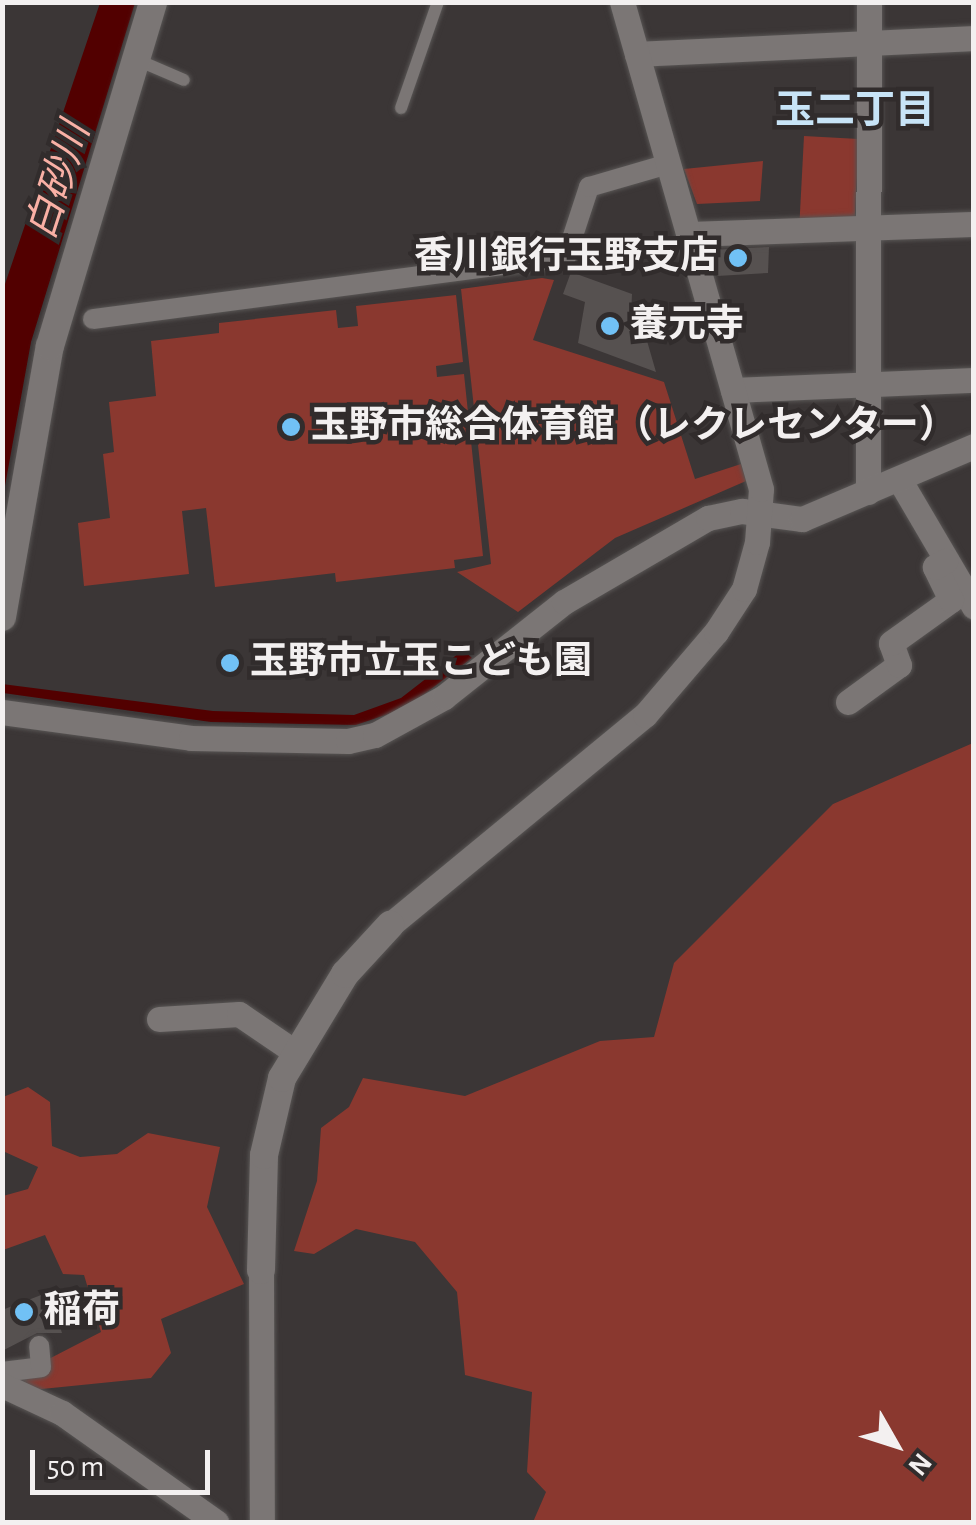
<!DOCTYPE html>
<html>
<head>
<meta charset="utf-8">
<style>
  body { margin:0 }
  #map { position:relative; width:976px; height:1525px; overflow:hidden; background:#3b3636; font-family:"Alegreya Sans","Noto Sans JP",sans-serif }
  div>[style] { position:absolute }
  .green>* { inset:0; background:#8a382f; transform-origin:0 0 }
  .water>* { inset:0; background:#520000 }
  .building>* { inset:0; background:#565150 }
  .roads { filter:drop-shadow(0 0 2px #585554) drop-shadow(0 0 2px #585554) }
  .service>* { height:12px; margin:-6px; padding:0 6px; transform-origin:6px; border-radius:6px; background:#7b7675 }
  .pedestrian>* { height:20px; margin:-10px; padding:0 10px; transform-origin:10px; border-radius:10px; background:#7b7675 }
  .minor>* { height:25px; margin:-12.5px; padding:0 12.5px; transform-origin:12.5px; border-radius:12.5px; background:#7b7675 }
  .tertiary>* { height:28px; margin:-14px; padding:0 14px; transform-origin:14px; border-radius:14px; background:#7b7675 }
  .dots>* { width:28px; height:28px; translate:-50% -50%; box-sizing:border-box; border:5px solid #312c2c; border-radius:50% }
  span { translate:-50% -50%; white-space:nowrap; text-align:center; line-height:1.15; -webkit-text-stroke:9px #312c2c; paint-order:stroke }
  .poi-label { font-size:38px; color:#f3f0f0; font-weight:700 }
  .right { translate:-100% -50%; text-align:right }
  .left { translate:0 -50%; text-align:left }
  .neighbourhood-label { font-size:40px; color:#c8e4f7; font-weight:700 }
  .water-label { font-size:40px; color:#f9b0a5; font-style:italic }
  .frame { position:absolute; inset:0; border:5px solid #f3f0f0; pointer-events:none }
  .north { position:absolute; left:846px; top:1395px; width:100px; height:100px; -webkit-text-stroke:8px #312c2c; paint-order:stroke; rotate:129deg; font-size:28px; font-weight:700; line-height:40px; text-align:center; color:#f3f0f0 }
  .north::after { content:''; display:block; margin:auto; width:35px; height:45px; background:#f3f0f0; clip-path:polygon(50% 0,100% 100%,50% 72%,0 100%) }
  .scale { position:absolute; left:30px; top:1450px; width:180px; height:45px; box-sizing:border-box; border:5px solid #f3f0f0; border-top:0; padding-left:12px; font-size:30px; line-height:35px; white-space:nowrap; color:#f3f0f0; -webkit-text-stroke:8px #312c2c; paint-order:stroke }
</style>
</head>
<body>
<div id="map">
  <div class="green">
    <i style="left:804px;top:136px;width:55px;height:84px;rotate:3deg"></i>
    <i style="clip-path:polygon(763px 161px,760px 201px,697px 204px,684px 169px)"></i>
    <i style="clip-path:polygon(542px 278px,554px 280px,533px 340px,664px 382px,695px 479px,741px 464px,746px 481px,615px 538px,518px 612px,457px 572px,491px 564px,461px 289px)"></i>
    <i style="clip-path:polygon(456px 295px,463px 362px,436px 366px,437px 377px,464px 374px,483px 556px,454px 560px,455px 568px,336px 582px,335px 573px,215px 587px,206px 508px,182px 511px,189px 574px,84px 586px,78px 523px,110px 518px,103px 454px,114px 452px,109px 402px,156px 396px,151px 341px,219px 333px,219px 323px,336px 310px,338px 328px,358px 326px,356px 306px)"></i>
    <i style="clip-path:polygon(973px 743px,973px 1522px,533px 1522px,546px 1492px,527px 1472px,532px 1392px,465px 1375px,457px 1292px,415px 1242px,356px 1229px,314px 1254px,294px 1251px,317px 1181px,321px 1128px,349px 1107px,363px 1078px,465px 1096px,600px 1041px,654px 1037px,674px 963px,833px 804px)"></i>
    <i style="clip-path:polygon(28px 1087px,50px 1102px,52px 1146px,80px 1157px,117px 1154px,148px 1133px,220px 1147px,207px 1207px,244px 1284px,161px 1319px,171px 1353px,151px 1378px,32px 1390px,10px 1379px,101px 1332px,84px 1275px,63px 1274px,45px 1235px,3px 1250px,3px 1196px,28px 1189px,38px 1167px,5px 1152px,3px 1097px)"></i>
  </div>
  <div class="water">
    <i style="clip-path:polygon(100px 3px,135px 3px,31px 342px,3px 497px,3px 290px)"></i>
    <i style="clip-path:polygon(463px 650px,472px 658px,406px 708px,356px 725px,211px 722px,3px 693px,2px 684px,213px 711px,354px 715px,401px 698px)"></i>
  </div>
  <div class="building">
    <i style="clip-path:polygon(769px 247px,768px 273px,717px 276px,710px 250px)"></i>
    <i style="clip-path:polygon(571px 272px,632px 294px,631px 316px,641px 320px,656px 372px,578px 343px,585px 302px,563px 294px)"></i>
    <i style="clip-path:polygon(49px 1292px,62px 1333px,37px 1333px,2px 1351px,2px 1310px)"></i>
  </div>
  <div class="roads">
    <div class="service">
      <i style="left:135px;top:59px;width:53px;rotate:23.2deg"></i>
      <i style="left:401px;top:108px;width:112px;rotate:-70.8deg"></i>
    </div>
    <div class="pedestrian">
      <i style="left:93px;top:319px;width:477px;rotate:-7.5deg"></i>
      <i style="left:566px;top:257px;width:74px;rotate:-71.8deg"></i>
      <i style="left:589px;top:187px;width:82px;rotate:-16.2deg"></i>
      <i style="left:2px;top:1372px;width:39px;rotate:-7deg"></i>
      <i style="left:41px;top:1367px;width:21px;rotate:-95deg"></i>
    </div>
    <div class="minor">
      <i style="left:637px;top:54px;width:337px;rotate:-2.7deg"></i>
      <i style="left:688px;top:234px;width:286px;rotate:-2deg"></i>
      <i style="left:733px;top:390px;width:241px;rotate:-2.4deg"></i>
      <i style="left:899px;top:479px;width:148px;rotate:59.6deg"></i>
      <i style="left:868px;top:492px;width:490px;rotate:-89.9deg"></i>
      <i style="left:848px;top:702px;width:63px;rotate:-36deg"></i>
      <i style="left:899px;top:665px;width:23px;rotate:-110deg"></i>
      <i style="left:891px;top:643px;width:74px;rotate:-35.6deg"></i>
      <i style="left:951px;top:600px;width:37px;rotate:-116deg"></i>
      <i style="left:935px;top:567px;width:12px;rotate:-31deg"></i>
      <i style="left:2px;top:712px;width:191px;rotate:7.8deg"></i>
      <i style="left:191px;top:738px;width:157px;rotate:1.1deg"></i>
      <i style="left:348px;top:741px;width:28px;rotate:-13deg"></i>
      <i style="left:375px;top:735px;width:79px;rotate:-28.8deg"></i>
      <i style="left:444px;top:697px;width:153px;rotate:-38.4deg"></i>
      <i style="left:564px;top:602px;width:167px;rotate:-30.3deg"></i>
      <i style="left:708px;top:518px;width:35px;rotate:-12deg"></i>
      <i style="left:742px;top:511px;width:61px;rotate:7.6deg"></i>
      <i style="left:802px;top:519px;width:187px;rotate:-23deg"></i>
      <i style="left:390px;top:925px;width:330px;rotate:-39.5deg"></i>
      <i style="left:645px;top:715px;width:109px;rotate:-49.5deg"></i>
      <i style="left:716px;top:632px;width:51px;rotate:-56.9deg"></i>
      <i style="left:744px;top:589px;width:49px;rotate:-74.5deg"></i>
      <i style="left:757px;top:542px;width:53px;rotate:-85.7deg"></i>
      <i style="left:761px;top:489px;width:506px;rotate:-105.93deg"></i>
      <i style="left:159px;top:1019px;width:80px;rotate:-3.6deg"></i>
      <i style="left:239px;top:1014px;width:68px;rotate:34.2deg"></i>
      <i style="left:261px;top:1270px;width:252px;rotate:89.8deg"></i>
      <i style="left:2px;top:1385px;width:66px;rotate:25deg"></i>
      <i style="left:62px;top:1413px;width:189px;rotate:35.3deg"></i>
    </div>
    <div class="tertiary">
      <i style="left:2px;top:617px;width:275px;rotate:-80deg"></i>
      <i style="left:50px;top:346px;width:359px;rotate:-73.3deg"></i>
      <i style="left:261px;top:1270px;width:115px;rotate:-88.5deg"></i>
      <i style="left:264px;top:1155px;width:79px;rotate:-76.8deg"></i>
      <i style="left:282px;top:1078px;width:122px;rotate:-58.8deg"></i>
      <i style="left:345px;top:974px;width:67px;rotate:-47.4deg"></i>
    </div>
  </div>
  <div class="dots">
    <i style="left:738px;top:258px;background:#71c1f5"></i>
    <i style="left:610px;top:326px;background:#71c1f5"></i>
    <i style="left:291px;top:427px;background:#71c1f5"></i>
    <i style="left:230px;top:663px;background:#71c1f5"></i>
    <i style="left:24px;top:1312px;background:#71c1f5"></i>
  </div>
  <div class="poi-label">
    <span class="right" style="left:718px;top:258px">香川銀行玉野支店</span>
    <span class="left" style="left:630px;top:326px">養元寺</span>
    <span class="left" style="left:311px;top:427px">玉野市総合体育館（レクレセンター）</span>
    <span class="left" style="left:250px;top:663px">玉野市立玉こども園</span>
    <span class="left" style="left:44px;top:1312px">稲荷</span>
  </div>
  <div class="neighbourhood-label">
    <span style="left:855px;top:111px">玉二丁目</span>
  </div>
  <div class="water-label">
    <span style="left:59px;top:181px;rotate:-72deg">白砂川</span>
  </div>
  <div class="frame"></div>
  <div class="north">N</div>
  <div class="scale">50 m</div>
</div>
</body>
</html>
